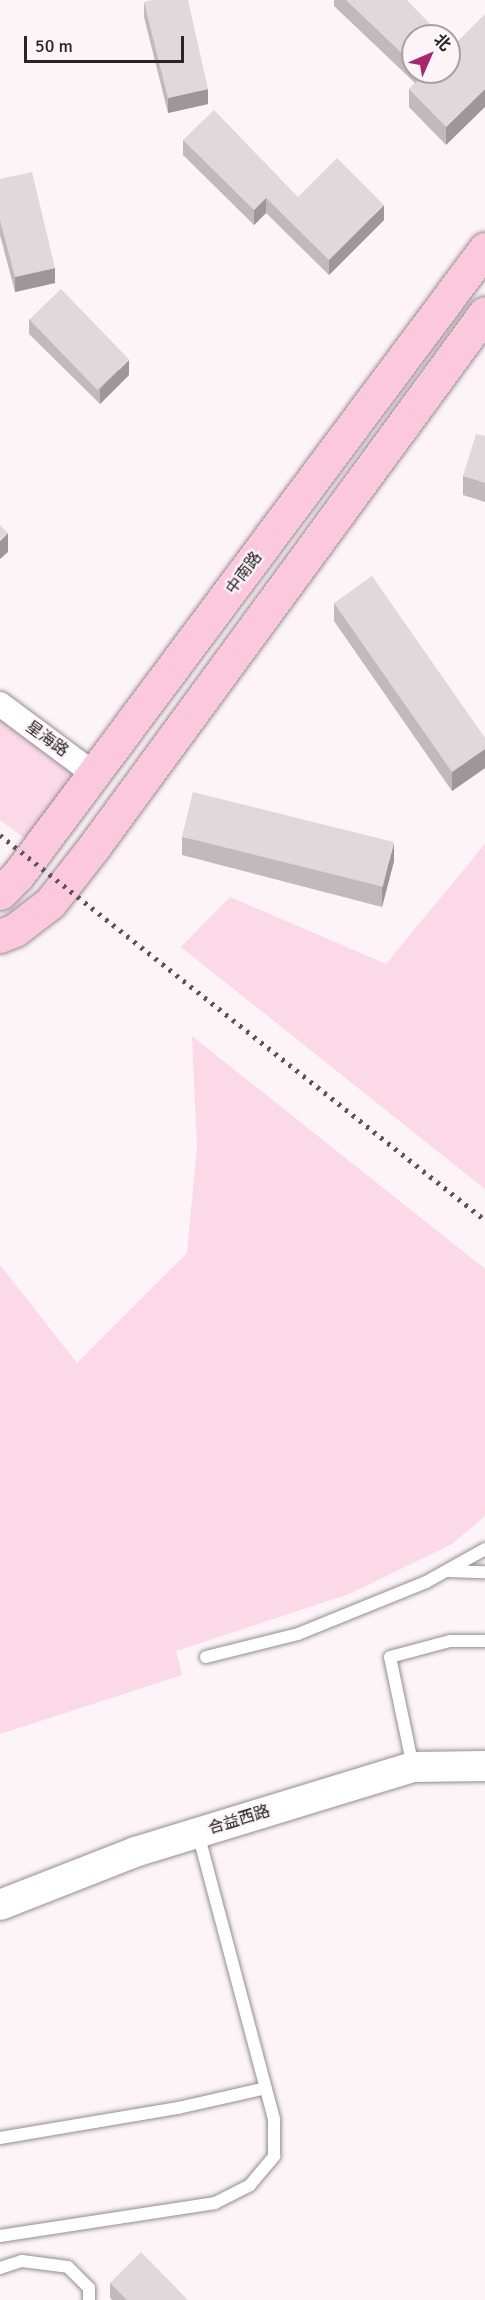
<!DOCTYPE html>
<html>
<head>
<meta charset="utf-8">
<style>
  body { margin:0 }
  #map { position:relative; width:485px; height:2300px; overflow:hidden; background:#fcf4f7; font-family:Signika,"Noto Sans SC",sans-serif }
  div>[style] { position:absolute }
  .green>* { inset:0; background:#fbd9e6 }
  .roads { filter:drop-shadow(0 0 2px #958e90) drop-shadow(0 0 2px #958e90) }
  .service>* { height:12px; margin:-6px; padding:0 6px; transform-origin:6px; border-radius:6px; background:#fff }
  .minor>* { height:24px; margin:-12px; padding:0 12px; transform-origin:12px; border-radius:12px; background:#fff }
  .tertiary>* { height:30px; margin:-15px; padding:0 15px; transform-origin:15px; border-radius:15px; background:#fff }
  .primary>* { height:33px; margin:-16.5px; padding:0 16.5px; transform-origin:16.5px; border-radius:16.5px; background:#fbc8dd }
  .rail>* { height:4.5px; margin-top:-2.25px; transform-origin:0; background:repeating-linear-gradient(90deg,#5b5758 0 3px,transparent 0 9px) }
  .wall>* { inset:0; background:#c1babc }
  .shaded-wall>* { inset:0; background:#9d9799 }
  .building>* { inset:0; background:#e0d8db; transform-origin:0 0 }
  span { translate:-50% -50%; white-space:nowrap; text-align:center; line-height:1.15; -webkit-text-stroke:4.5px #fcf4f7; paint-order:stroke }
  .street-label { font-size:16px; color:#282526 }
  .north { position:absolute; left:401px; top:24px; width:60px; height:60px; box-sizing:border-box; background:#fcf4f7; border:2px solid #a7a1a3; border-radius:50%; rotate:45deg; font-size:16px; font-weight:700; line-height:24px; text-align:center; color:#282526 }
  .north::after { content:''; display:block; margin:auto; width:21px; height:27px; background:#ab256c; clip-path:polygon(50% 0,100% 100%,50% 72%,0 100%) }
  .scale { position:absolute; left:24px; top:36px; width:160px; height:27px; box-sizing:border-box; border:3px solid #282526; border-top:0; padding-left:8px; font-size:18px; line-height:21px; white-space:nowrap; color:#282526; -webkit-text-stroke:4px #fcf4f7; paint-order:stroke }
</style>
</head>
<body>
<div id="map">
  <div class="green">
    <i style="clip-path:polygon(0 712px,79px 769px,27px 840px,0 820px)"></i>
    <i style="clip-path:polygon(485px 844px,485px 1189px,181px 947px,230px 897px,386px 964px)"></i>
    <i style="clip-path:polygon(192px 1036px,485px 1269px,485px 1516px,452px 1544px,349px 1594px,176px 1651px,182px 1675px,0 1734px,0 1265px,77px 1363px,187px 1253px,197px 1147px)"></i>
  </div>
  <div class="roads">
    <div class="service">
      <i style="left:448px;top:1571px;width:37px;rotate:2deg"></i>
      <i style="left:206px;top:1657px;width:95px;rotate:-14deg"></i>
      <i style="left:298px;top:1634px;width:138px;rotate:-22.1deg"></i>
      <i style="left:426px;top:1582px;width:68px;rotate:-29.2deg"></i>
      <i style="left:413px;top:1767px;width:112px;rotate:-101.8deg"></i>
      <i style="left:390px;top:1657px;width:62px;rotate:-14.9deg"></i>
      <i style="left:450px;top:1641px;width:35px"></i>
      <i style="left:0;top:2138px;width:181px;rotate:-9.6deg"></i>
      <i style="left:178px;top:2108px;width:90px;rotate:-12.8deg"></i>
      <i style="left:0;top:2236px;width:218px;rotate:-8.7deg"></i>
      <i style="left:215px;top:2203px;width:39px;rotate:-27deg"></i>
      <i style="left:250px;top:2185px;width:38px;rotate:-50deg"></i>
      <i style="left:274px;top:2156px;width:37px;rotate:-90deg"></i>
      <i style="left:274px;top:2119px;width:296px;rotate:-104.9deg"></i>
      <i style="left:0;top:2268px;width:23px;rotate:-18deg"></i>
      <i style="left:22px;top:2261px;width:46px;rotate:7.4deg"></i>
      <i style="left:68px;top:2267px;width:30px;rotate:45deg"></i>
      <i style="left:89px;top:2288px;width:12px;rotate:90deg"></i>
    </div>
    <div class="minor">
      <i style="left:0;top:704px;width:117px;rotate:36.7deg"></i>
    </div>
    <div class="tertiary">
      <i style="left:0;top:1905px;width:145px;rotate:-21.4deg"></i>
      <i style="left:135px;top:1852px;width:291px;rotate:-17deg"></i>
      <i style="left:413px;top:1767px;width:72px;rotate:-0.8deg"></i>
    </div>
    <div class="primary">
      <i style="left:0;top:893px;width:25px;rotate:-45deg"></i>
      <i style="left:18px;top:875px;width:781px;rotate:-53.28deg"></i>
      <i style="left:0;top:936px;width:16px;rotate:-22deg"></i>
      <i style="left:15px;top:930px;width:44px;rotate:-37.6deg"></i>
      <i style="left:50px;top:903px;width:70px;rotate:-52deg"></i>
      <i style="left:93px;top:848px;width:663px;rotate:-53.77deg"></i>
    </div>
  </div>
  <div class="rail">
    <i style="left:0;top:835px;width:619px;rotate:38.44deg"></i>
  </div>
  <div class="wall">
    <i style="clip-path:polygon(334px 0,407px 0,413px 36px,413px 72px,449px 72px,446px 145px,409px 107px,409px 89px,415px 83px,334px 6px)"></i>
    <i style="clip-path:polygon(144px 2px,208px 104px,168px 113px,144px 17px)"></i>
    <i style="clip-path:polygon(183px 140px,298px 197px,384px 220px,329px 275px,266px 213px,254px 225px,183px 155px)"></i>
    <i style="clip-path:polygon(0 179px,55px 283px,15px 292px,0 235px)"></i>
    <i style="clip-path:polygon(29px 319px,129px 375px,100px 404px,29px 334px)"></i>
    <i style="clip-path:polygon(485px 436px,485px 502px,463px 495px,463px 476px)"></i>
    <i style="clip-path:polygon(334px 603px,485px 738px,485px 768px,452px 791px,334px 621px)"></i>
    <i style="clip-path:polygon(182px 837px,394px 861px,382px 907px,182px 855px)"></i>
    <i style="clip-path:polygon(110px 2283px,188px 2300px,112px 2300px,110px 2297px)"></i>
  </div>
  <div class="shaded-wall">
    <i style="clip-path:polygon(208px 89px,208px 104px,168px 113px,168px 98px)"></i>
    <i style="clip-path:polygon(485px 89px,485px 107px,446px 145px,446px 127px)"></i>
    <i style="clip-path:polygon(266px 198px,266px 213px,254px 225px,254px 210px)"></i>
    <i style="clip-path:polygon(384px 205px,384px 220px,329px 275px,329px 260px)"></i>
    <i style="clip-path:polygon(55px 268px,55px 283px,15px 292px,15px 277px)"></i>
    <i style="clip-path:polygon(129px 360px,129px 375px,100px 404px,100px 389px)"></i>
    <i style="clip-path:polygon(8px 533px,8px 552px,0 559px,0 541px)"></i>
    <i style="clip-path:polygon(485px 749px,485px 768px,452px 791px,452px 772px)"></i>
    <i style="clip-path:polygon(394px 843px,394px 861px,382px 907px,382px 888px)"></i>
  </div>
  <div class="building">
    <i style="clip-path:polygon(153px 0,188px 0,208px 89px,168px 98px,144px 2px)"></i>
    <i style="clip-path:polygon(346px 0,407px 0,442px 36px,413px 36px,413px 64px)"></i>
    <i style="clip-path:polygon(485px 14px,485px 89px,446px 127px,409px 89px,424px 75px,421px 72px,449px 72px,449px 43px,453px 46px)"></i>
    <i style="clip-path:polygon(214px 110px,298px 197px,337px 158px,384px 205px,329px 260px,266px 198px,254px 210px,183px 140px)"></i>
    <i style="clip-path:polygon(32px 172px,55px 268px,15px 277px,0 220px,0 179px)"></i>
    <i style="left:61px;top:289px;width:98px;height:44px;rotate:46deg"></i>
    <i style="clip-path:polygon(476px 434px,485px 436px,485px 483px,463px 476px)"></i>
    <i style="clip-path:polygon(0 525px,8px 533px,0 541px)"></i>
    <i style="clip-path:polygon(372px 576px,485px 738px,485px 749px,452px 772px,334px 603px)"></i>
    <i style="left:193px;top:792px;width:207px;height:46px;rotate:14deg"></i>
    <i style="clip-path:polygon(141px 2252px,188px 2300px,127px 2300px,110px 2283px)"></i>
  </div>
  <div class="street-label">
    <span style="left:244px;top:573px;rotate:-53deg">中南路</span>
    <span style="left:47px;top:739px;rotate:36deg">星海路</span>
    <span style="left:239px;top:1820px;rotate:-17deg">合益西路</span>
  </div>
  <div class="north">北</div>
  <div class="scale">50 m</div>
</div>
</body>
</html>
